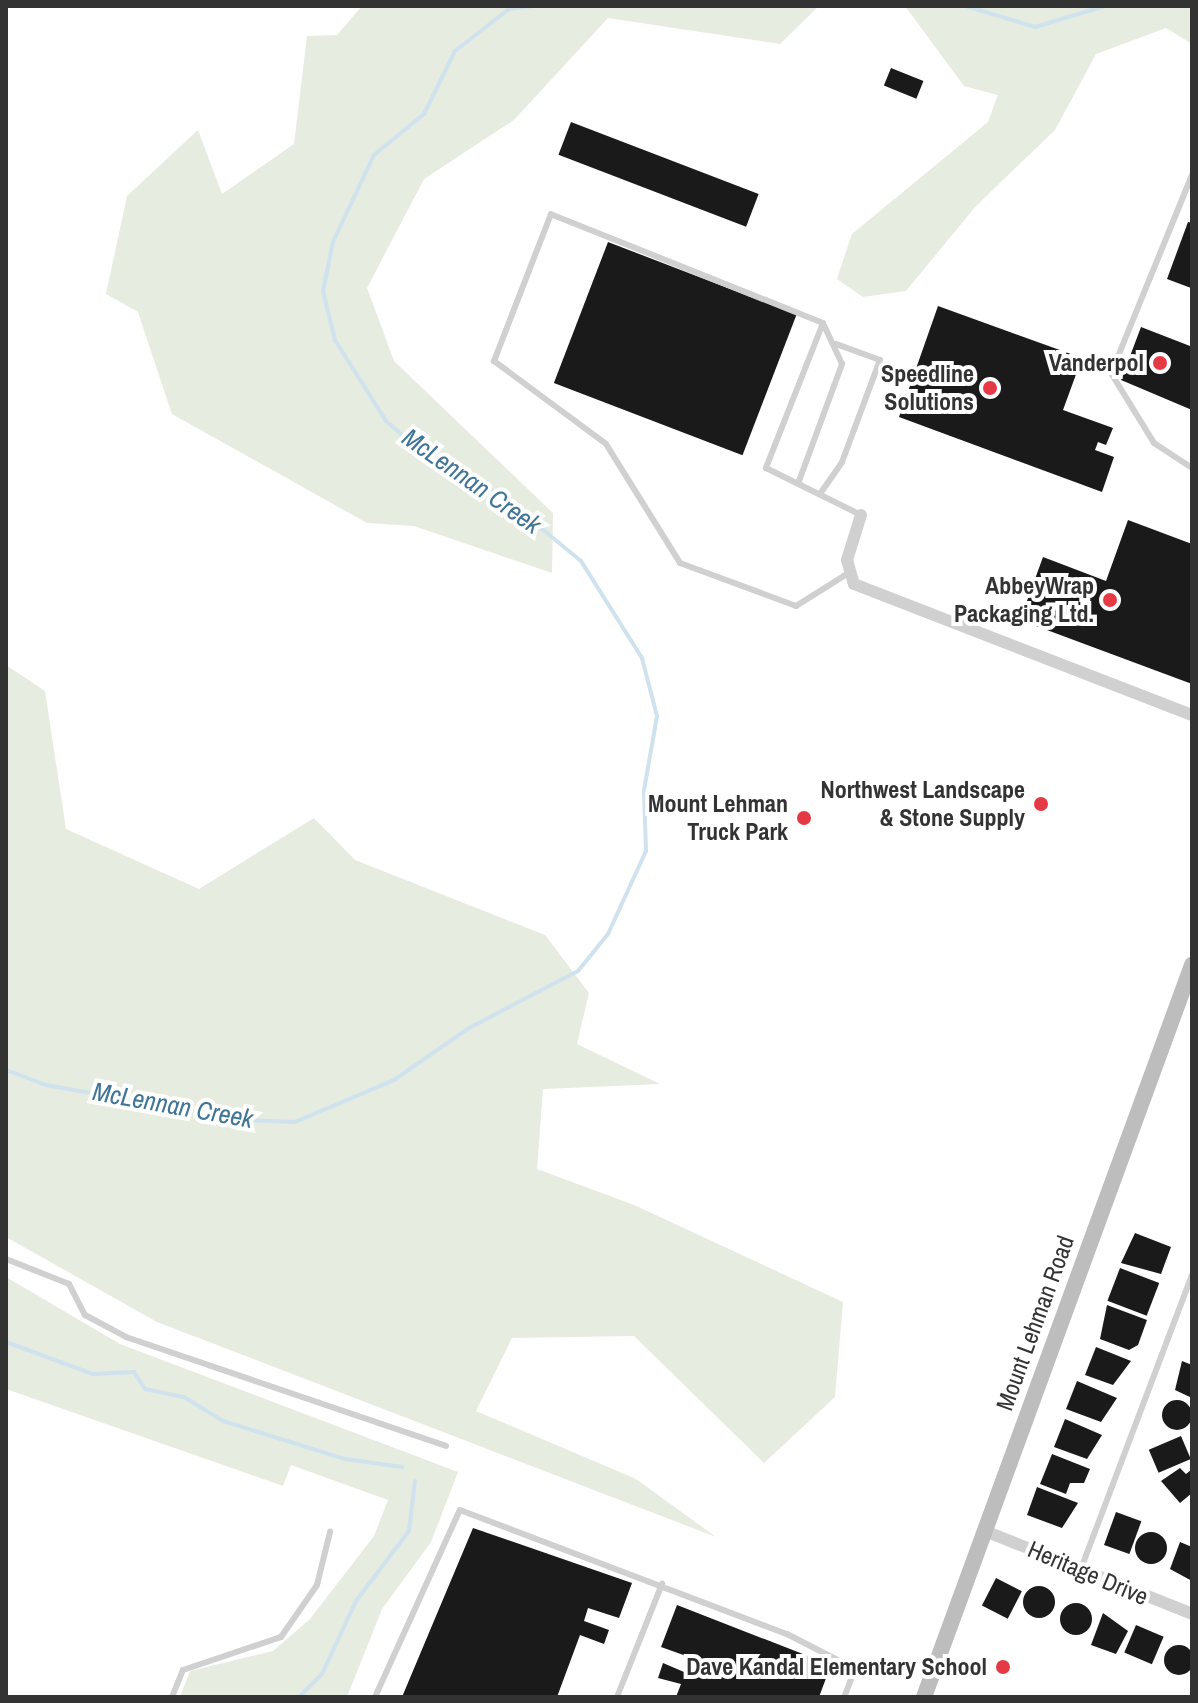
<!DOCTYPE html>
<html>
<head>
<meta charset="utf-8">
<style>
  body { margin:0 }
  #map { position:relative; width:1198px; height:1703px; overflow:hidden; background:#fff; font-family:"Archivo Narrow",sans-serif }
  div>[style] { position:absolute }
  .green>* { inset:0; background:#e6ecdf }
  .stream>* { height:4px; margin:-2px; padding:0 2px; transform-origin:2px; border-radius:2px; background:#cfe2ee }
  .building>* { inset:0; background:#1a1a1a; transform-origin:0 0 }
  .round { border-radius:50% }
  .service>* { height:6px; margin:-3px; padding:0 3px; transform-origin:3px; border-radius:3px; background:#d0d0d0 }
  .minor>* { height:12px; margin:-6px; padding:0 6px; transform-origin:6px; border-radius:6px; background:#d0d0d0 }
  .secondary>* { height:16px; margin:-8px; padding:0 8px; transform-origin:8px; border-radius:8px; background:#bdbdbd }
  .dots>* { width:22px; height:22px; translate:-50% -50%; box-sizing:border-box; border:4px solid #fff; border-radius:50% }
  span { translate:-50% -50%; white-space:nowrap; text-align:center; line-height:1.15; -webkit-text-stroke:8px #fff; paint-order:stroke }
  .poi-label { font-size:24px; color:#333; font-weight:700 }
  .right { translate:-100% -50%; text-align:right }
  .street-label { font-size:24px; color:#333 }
  .water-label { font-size:26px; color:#3f7597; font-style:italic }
  .frame { position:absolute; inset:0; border:8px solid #333; pointer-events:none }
</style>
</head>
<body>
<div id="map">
  <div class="green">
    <i style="clip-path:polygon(362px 6px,819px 6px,780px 44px,608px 18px,514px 120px,424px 179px,367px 288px,394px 361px,553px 513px,552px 573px,414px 526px,367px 523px,172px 414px,138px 312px,106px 294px,127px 196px,198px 130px,222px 194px,294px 144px,307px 36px,337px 35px)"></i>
    <i style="clip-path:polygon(905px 6px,1192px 6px,1192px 44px,1166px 28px,1096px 54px,1055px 130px,975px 207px,906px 291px,863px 297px,837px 279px,852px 234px,988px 122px,998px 95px,964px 86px)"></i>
    <i style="clip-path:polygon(6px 665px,45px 691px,66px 829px,199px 889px,314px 818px,355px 860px,545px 935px,589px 993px,577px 1044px,660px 1084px,543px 1089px,537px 1169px,634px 1205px,843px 1302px,835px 1397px,764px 1463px,634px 1336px,512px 1338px,476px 1411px,636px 1479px,716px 1537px,157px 1322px,6px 1237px)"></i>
    <i style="clip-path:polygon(6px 1277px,120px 1344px,458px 1472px,431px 1542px,382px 1609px,347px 1697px,180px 1697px,190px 1671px,273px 1651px,310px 1619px,374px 1536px,388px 1500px,291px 1465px,283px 1486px,6px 1389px)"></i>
  </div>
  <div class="stream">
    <i style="left:966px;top:6px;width:72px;rotate:16.9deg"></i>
    <i style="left:1035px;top:27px;width:73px;rotate:-16.7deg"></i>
    <i style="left:1190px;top:6px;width:2px;rotate:27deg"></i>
    <i style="left:6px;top:1070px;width:43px;rotate:20.6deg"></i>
    <i style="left:46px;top:1085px;width:198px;rotate:10.2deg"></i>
    <i style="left:241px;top:1120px;width:54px;rotate:2.1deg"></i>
    <i style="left:295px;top:1122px;width:108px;rotate:-23deg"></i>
    <i style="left:394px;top:1080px;width:91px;rotate:-34.7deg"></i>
    <i style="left:469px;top:1028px;width:123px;rotate:-27.6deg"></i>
    <i style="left:578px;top:971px;width:48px;rotate:-51deg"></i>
    <i style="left:608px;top:934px;width:91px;rotate:-65.4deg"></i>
    <i style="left:646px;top:851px;width:61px;rotate:-91.9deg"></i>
    <i style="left:644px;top:790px;width:75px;rotate:-80deg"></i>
    <i style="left:657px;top:716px;width:60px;rotate:-104.5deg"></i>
    <i style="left:642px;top:658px;width:115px;rotate:-122.2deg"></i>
    <i style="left:581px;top:561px;width:101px;rotate:-140.6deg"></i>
    <i style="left:503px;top:497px;width:97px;rotate:-150.3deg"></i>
    <i style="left:419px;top:449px;width:43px;rotate:-139.7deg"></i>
    <i style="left:386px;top:421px;width:96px;rotate:-122.2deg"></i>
    <i style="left:335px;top:340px;width:50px;rotate:-103.8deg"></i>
    <i style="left:323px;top:291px;width:50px;rotate:-78.5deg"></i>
    <i style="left:333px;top:242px;width:96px;rotate:-64.8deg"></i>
    <i style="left:374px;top:155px;width:65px;rotate:-39.4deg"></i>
    <i style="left:424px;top:114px;width:70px;rotate:-63.8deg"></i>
    <i style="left:455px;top:51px;width:68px;rotate:-37.9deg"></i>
    <i style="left:509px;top:9px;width:26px;rotate:-7deg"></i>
    <i style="left:6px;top:1342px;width:93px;rotate:20.2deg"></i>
    <i style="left:93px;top:1374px;width:41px;rotate:-2.8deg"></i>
    <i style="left:134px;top:1372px;width:20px;rotate:57deg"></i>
    <i style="left:145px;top:1389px;width:40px;rotate:12deg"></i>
    <i style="left:184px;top:1397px;width:46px;rotate:31.6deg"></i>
    <i style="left:223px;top:1421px;width:128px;rotate:17.3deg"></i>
    <i style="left:345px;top:1459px;width:58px;rotate:8deg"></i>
    <i style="left:299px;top:1697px;width:33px;rotate:-45deg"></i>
    <i style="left:322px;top:1674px;width:81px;rotate:-65deg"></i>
    <i style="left:356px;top:1601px;width:88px;rotate:-52.9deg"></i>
    <i style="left:409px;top:1531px;width:50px;rotate:-83.2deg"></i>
  </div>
  <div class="building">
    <i style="left:891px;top:68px;width:35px;height:19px;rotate:22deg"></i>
    <i style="left:571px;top:122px;width:201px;height:35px;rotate:21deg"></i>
    <i style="clip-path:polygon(1188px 222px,1192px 223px,1191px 288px,1167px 279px)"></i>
    <i style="left:608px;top:242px;width:202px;height:151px;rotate:21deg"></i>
    <i style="clip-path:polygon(938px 306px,1082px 358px,1063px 410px,1113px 428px,1106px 445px,1098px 442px,1095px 450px,1114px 457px,1102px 492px,899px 417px)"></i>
    <i style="clip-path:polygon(1141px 327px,1190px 346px,1192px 341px,1192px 410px,1121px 380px)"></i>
    <i style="clip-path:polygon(1128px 520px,1192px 544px,1192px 684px,1020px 620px,1043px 557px,1106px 581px)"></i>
    <i style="clip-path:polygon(1135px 1233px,1171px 1247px,1161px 1274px,1121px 1263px)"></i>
    <i style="left:1120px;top:1268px;width:42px;height:35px;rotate:21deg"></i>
    <i style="clip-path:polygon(1107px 1305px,1147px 1320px,1138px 1345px,1129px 1350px,1100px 1339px)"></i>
    <i style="clip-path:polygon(1096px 1347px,1131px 1361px,1113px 1385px,1085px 1375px)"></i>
    <i style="clip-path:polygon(1182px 1361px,1192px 1365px,1192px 1398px,1175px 1390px)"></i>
    <i style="clip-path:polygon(1077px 1381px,1117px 1398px,1101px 1422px,1066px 1409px)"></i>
    <i class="round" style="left:1162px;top:1400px;width:30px;height:30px"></i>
    <i style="clip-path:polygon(1065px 1419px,1102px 1435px,1087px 1459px,1054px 1447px)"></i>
    <i style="left:1181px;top:1436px;width:25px;height:35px;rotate:67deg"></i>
    <i style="clip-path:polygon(1052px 1454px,1090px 1469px,1084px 1483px,1070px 1483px,1066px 1494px,1040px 1484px)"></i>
    <i style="clip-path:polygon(1180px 1468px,1186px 1474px,1192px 1469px,1192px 1493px,1180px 1503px,1161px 1481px)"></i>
    <i style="clip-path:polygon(1037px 1487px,1078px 1503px,1062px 1528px,1027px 1515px)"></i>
    <i style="left:1116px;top:1512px;width:27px;height:35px;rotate:20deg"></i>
    <i style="clip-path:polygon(473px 1528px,632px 1583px,619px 1618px,588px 1608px,584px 1621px,609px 1630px,604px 1644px,580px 1635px,557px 1697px,402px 1697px)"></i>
    <i class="round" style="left:1135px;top:1532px;width:32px;height:32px"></i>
    <i style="clip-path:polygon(1180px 1542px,1192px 1547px,1192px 1581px,1170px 1569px)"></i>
    <i style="left:996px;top:1578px;width:29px;height:31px;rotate:27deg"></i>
    <i class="round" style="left:1023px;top:1586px;width:32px;height:32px"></i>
    <i class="round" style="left:1060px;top:1603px;width:32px;height:32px"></i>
    <i style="clip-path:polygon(677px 1605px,831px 1665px,819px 1697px,676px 1697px,681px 1684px,658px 1678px,663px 1663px,684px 1672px,689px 1657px,661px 1647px)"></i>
    <i style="clip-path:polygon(1103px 1613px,1128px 1631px,1116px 1654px,1091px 1645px)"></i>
    <i style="left:1136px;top:1625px;width:30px;height:30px;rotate:23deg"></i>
    <i class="round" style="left:1164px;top:1645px;width:30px;height:30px"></i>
  </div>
  <div class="service">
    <i style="left:1192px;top:175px;width:214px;rotate:112.2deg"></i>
    <i style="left:1111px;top:373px;width:82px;rotate:58.4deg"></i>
    <i style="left:1154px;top:443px;width:45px;rotate:33.3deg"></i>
    <i style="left:823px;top:323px;width:156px;rotate:111.5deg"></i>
    <i style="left:766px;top:468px;width:106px;rotate:26.3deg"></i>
    <i style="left:799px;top:481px;width:125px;rotate:-69.8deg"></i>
    <i style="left:842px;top:364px;width:45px;rotate:-114.9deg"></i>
    <i style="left:823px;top:323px;width:293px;rotate:-158.2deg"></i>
    <i style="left:551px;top:214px;width:158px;rotate:111.2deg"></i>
    <i style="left:494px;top:361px;width:139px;rotate:36.5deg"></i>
    <i style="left:606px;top:444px;width:140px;rotate:58.1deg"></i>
    <i style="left:680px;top:563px;width:124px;rotate:20.3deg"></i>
    <i style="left:796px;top:606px;width:60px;rotate:-32.1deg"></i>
    <i style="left:822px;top:491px;width:35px;rotate:-55deg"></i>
    <i style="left:842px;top:462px;width:109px;rotate:-69.6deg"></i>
    <i style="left:880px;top:360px;width:47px;rotate:-160deg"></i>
    <i style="left:6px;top:1259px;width:68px;rotate:21.6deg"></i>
    <i style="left:69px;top:1284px;width:35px;rotate:63deg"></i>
    <i style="left:85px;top:1315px;width:47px;rotate:28.2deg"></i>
    <i style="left:126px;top:1337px;width:338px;rotate:18.8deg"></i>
    <i style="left:1082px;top:1566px;width:311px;rotate:-69.3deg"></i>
    <i style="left:172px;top:1697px;width:29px;rotate:-68deg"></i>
    <i style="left:183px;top:1670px;width:103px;rotate:-18.6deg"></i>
    <i style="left:281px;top:1637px;width:63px;rotate:-55.3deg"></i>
    <i style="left:317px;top:1585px;width:55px;rotate:-76.2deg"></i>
    <i style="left:375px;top:1697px;width:205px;rotate:-65.6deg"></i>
    <i style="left:460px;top:1510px;width:350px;rotate:20.8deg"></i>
    <i style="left:787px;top:1634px;width:76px;rotate:27.2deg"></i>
    <i style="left:855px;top:1669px;width:30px;rotate:111deg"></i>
    <i style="left:617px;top:1697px;width:122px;rotate:-68.3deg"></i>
  </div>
  <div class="minor">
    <i style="left:861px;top:515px;width:47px;rotate:107.3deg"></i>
    <i style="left:847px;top:560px;width:25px;rotate:74deg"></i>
    <i style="left:854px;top:584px;width:362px;rotate:21.2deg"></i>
    <i style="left:985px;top:1531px;width:223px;rotate:21.8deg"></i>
  </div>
  <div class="secondary">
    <i style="left:924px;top:1697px;width:780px;rotate:-69.89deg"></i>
  </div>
  <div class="dots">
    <i style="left:1160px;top:363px;background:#e63946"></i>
    <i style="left:990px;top:388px;background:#e63946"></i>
    <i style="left:1110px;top:600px;background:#e63946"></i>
    <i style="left:1041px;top:804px;background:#e63946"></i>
    <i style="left:804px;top:818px;background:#e63946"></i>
    <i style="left:1003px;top:1667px;background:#e63946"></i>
  </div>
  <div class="poi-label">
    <span class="right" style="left:1144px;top:363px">Vanderpol</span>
    <span class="right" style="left:974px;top:388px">Speedline<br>Solutions</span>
    <span class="right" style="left:1094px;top:600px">AbbeyWrap<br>Packaging Ltd.</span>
    <span class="right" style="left:1025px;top:804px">Northwest Landscape<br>&amp; Stone Supply</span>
    <span class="right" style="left:788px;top:818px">Mount Lehman<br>Truck Park</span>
    <span class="right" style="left:987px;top:1667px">Dave Kandal Elementary School</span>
  </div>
  <div class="street-label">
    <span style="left:1035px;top:1323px;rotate:-70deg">Mount Lehman Road</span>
    <span style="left:1088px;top:1573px;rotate:23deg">Heritage Drive</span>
  </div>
  <div class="water-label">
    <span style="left:472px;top:481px;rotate:35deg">McLennan Creek</span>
    <span style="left:173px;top:1105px;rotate:10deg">McLennan Creek</span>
  </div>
  <div class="frame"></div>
</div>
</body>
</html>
